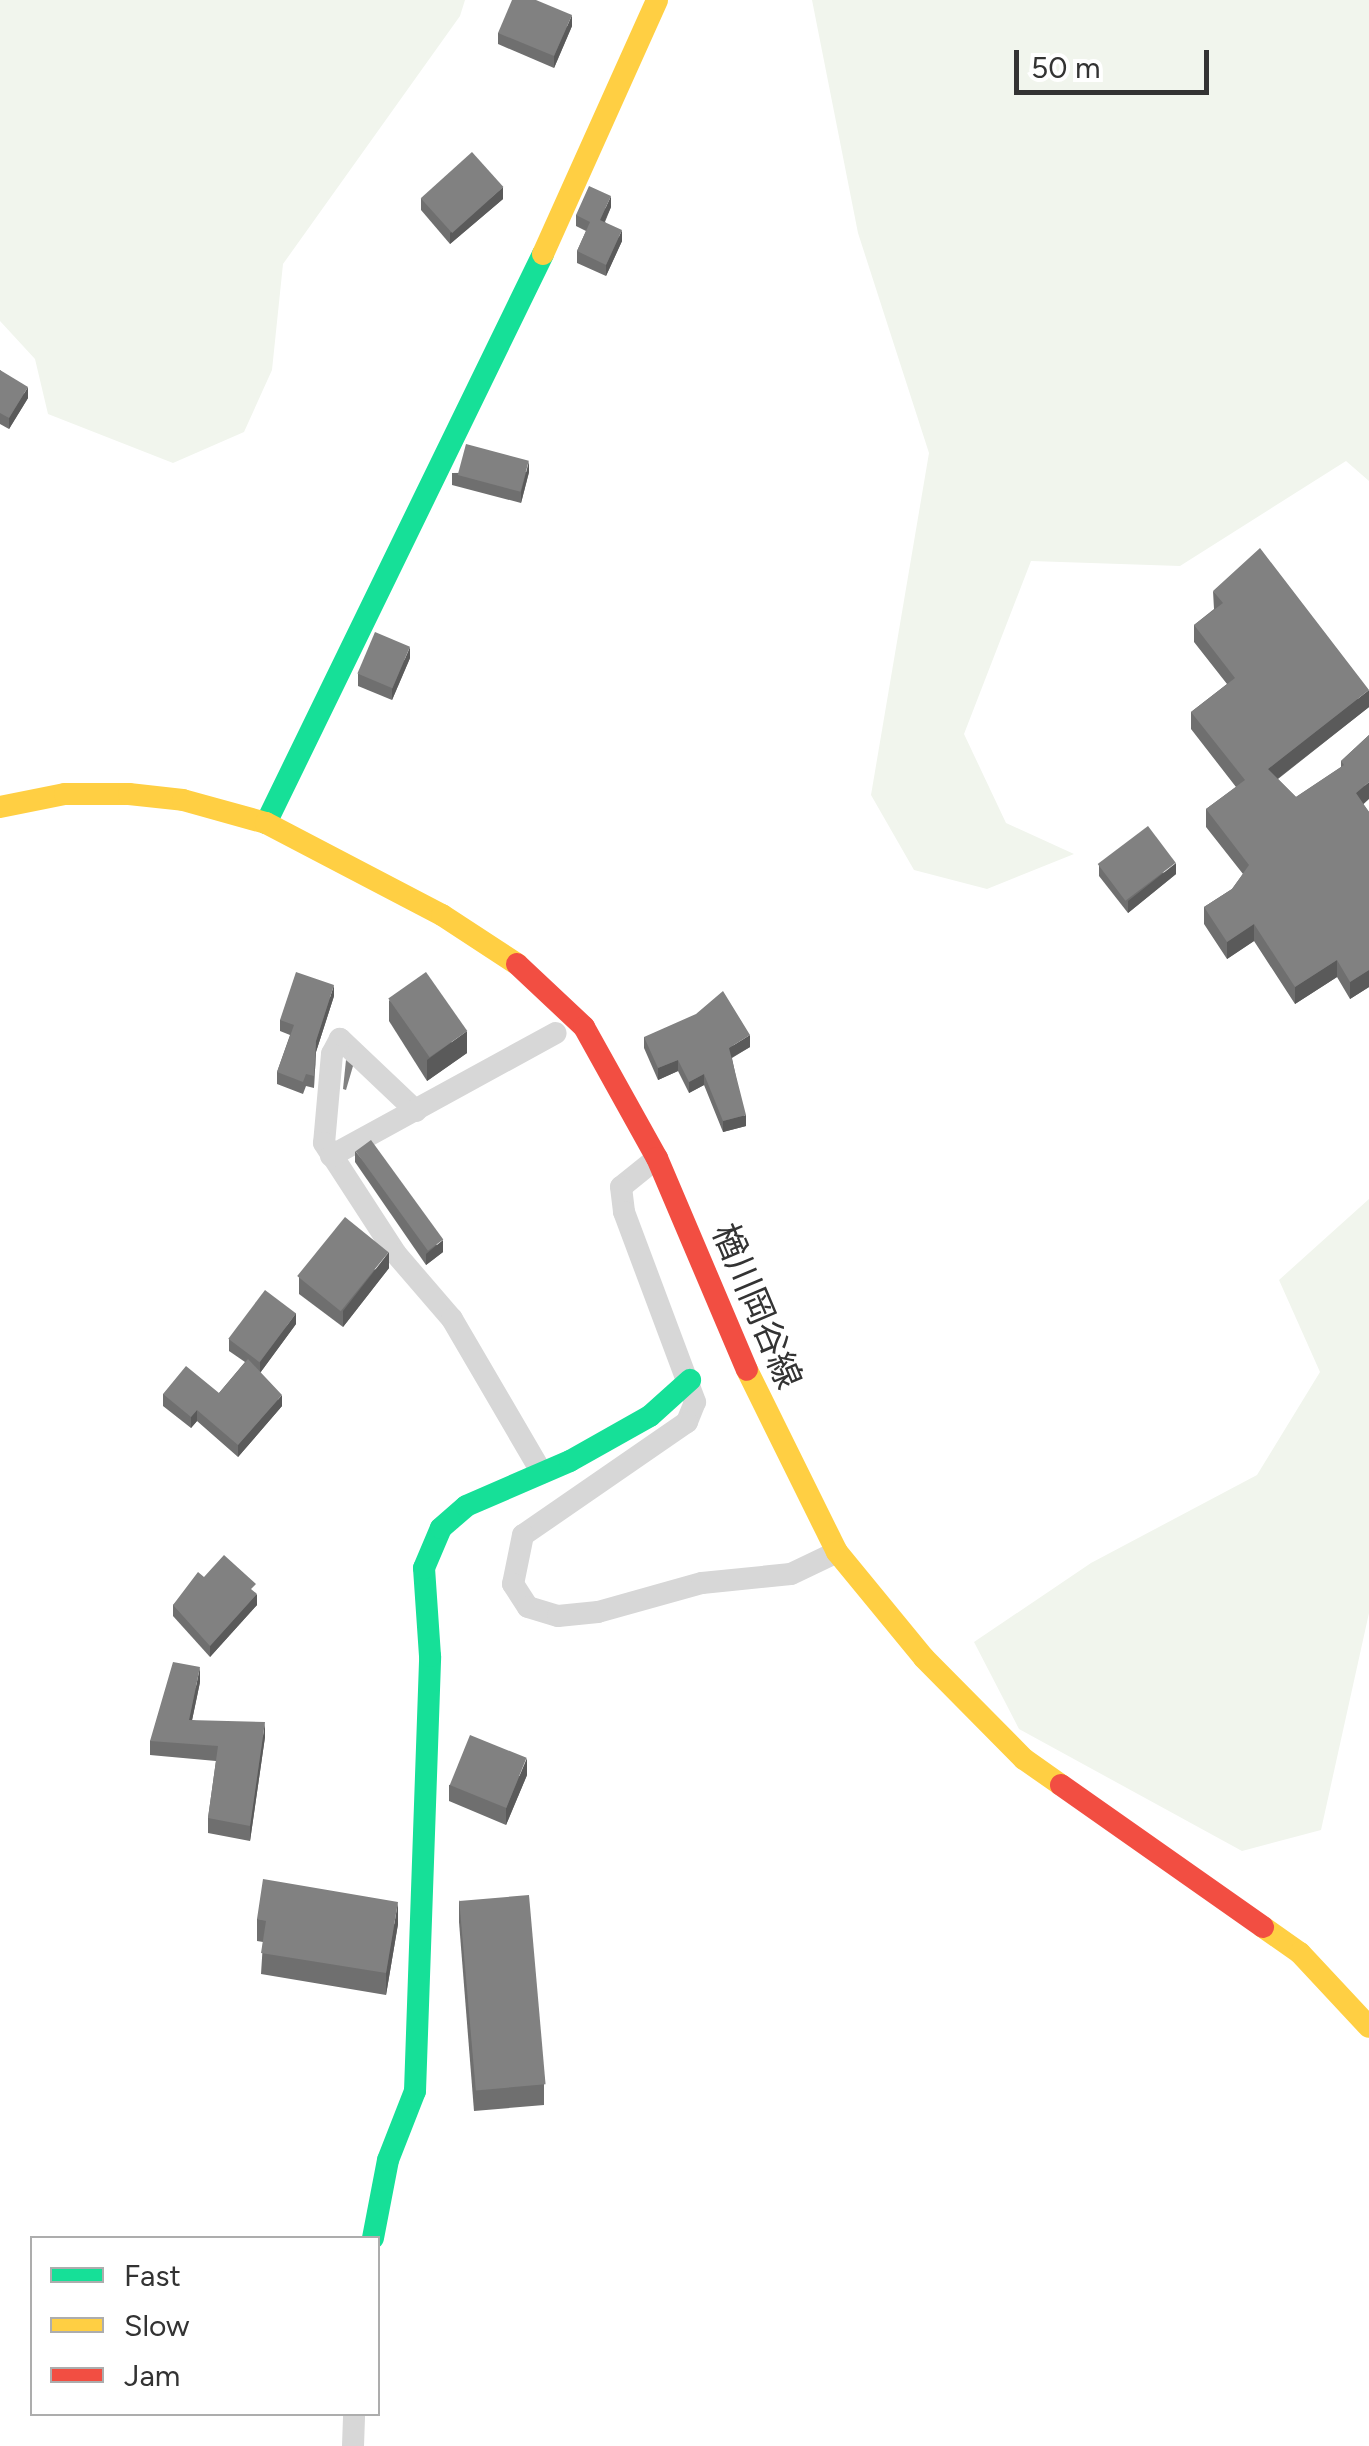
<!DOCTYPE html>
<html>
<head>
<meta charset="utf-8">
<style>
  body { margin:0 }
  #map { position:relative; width:1369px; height:2446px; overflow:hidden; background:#fff; font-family:Figtree,"Noto Sans JP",sans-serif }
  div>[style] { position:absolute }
  .green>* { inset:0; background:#f1f5ed }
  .street>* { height:22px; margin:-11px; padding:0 11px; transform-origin:11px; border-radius:11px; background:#d7d7d7 }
  .fast>* { height:22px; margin:-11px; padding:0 11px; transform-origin:11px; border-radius:11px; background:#16e098 }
  .slow>* { height:22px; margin:-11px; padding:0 11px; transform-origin:11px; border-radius:11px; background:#ffcf43 }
  .jam>* { height:22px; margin:-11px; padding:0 11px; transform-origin:11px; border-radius:11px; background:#f24e42 }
  .wall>* { inset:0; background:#6f6f6f }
  .shaded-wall>* { inset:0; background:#5a5a5a }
  .building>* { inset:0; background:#818181; transform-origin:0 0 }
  span { translate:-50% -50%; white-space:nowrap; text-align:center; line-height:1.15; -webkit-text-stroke:10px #fff; paint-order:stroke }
  .street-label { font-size:35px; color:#333 }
  .legend { position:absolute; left:30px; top:2236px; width:350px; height:180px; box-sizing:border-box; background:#fff; border:2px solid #adadad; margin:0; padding:12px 18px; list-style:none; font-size:30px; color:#333 }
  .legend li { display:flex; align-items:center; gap:20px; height:50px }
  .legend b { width:50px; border:2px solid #adadad }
  .scale { position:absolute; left:1014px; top:50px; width:195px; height:45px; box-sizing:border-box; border:5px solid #333; border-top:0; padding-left:12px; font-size:30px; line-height:35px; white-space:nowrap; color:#333; -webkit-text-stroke:8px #fff; paint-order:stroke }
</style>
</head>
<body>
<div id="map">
  <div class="green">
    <i style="clip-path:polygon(0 0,465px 0,460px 16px,283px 264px,272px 370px,244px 432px,173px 463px,48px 414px,35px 359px,0 321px)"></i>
    <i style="clip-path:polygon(812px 0,1369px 0,1369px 481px,1346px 461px,1180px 566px,1031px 561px,964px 734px,1006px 823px,1074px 854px,987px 889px,914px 870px,871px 795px,929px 453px,858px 233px)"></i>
    <i style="clip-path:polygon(1369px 1199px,1369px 1613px,1321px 1830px,1242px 1851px,1019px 1729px,974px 1642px,1091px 1563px,1257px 1475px,1320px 1372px,1279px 1280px)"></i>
  </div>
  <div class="street">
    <i style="left:416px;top:1111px;width:105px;rotate:-136.5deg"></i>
    <i style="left:340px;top:1039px;width:17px;rotate:118deg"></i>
    <i style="left:332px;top:1054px;width:89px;rotate:95.1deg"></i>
    <i style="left:324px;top:1143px;width:132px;rotate:57deg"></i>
    <i style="left:396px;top:1254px;width:86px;rotate:49.3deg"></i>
    <i style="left:452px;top:1319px;width:178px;rotate:59.7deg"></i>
    <i style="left:331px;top:1156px;width:256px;rotate:-28.7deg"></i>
    <i style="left:657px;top:1158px;width:46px;rotate:141.1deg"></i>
    <i style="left:621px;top:1187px;width:25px;rotate:83deg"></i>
    <i style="left:624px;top:1212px;width:203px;rotate:69.5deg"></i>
    <i style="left:695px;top:1402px;width:22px;rotate:112deg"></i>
    <i style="left:687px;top:1422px;width:199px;rotate:145.4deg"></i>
    <i style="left:523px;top:1535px;width:50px;rotate:101.5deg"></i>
    <i style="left:513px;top:1584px;width:27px;rotate:57deg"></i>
    <i style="left:528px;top:1607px;width:31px;rotate:17deg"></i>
    <i style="left:558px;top:1616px;width:40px;rotate:-5.7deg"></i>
    <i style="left:598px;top:1612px;width:108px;rotate:-15.6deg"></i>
    <i style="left:702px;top:1583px;width:89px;rotate:-5.8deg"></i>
    <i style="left:791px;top:1574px;width:51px;rotate:-25.6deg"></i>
    <i style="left:353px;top:2446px;width:32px;rotate:-88deg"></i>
  </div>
  <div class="fast">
    <i style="left:266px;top:823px;width:633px;rotate:-64.04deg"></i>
    <i style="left:373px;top:2238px;width:79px;rotate:-79.1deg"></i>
    <i style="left:388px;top:2160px;width:74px;rotate:-68.6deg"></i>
    <i style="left:415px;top:2091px;width:435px;rotate:-88deg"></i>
    <i style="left:430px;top:1656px;width:88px;rotate:-93.9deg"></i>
    <i style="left:424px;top:1568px;width:43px;rotate:-67deg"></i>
    <i style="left:441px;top:1528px;width:33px;rotate:-41deg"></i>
    <i style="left:466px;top:1506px;width:113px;rotate:-23.4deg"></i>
    <i style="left:570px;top:1461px;width:92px;rotate:-29.4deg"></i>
    <i style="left:650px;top:1416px;width:54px;rotate:-42deg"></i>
  </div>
  <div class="slow">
    <i style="left:543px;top:254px;width:278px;rotate:-65.8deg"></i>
    <i style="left:0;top:807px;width:66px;rotate:-11.3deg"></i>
    <i style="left:65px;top:794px;width:64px"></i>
    <i style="left:129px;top:794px;width:54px;rotate:6.3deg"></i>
    <i style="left:183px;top:800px;width:86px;rotate:15.5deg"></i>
    <i style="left:266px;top:823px;width:199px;rotate:27.6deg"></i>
    <i style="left:442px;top:915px;width:90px;rotate:33.2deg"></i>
    <i style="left:747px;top:1370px;width:203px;rotate:63.7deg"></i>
    <i style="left:837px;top:1552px;width:137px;rotate:50.6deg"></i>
    <i style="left:924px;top:1658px;width:142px;rotate:45.3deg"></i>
    <i style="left:1024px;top:1759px;width:45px;rotate:35.1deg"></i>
    <i style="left:1263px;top:1927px;width:45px;rotate:35.1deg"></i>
    <i style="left:1300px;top:1953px;width:101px;rotate:47deg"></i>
  </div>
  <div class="jam">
    <i style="left:517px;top:964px;width:92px;rotate:43.2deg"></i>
    <i style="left:584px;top:1027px;width:150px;rotate:60.9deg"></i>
    <i style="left:657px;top:1158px;width:230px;rotate:67deg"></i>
    <i style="left:1061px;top:1785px;width:247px;rotate:35.1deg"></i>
  </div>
  <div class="wall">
    <i style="clip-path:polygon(572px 26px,554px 68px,498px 44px,498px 33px)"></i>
    <i style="clip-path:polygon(421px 199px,503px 199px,450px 244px,421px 210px)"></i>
    <i style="clip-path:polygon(611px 207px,605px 222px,622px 241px,606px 276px,577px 263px,577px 251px,586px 231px,576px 226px,576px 215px)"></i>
    <i style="clip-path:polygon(0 370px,28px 398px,9px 429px,0 424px)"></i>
    <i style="clip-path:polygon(529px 472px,521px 503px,452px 485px,452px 473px)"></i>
    <i style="clip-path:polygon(1213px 591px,1369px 707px,1278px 779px,1296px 797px,1341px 767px,1341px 761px,1369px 735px,1363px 804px,1369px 812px,1369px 987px,1350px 999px,1337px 977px,1295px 1004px,1254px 941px,1227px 959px,1204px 924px,1204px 907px,1232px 889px,1243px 874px,1206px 827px,1206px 809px,1236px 787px,1191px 729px,1191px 712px,1227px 684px,1194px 642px,1194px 625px,1214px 609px)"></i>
    <i style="clip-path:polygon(410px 658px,392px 700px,358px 686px,358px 674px)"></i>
    <i style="clip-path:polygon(1099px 865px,1176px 874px,1128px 913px,1099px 876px)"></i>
    <i style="clip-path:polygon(334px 996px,316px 1052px,314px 1088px,306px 1086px,303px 1094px,277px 1084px,277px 1072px,290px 1035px,280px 1031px,280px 1020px)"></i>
    <i style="clip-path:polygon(389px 1000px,467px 1053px,427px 1081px,389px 1021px)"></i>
    <i style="clip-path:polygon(644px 1037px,750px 1047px,732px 1058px,746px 1126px,723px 1132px,704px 1085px,689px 1093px,678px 1071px,658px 1080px,644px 1048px)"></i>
    <i style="clip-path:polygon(355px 1151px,443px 1252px,426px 1265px,355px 1162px)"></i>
    <i style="clip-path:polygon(389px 1268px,343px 1327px,299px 1294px,299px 1277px)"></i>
    <i style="clip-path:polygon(296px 1324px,260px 1373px,282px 1406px,238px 1457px,197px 1421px,191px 1428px,163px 1406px,163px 1394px,219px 1393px,245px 1362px,229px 1351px,229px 1339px)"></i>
    <i style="clip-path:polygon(204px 1577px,256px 1593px,257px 1605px,210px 1657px,173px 1616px,173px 1605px)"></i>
    <i style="clip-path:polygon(200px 1682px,192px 1720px,265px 1737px,250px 1841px,208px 1833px,208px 1818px,216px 1761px,150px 1755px,150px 1741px)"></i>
    <i style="clip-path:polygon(527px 1775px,506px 1825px,449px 1801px,449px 1785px)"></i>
    <i style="clip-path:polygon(459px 1900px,544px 2084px,544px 2105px,474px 2111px,459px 1922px)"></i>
    <i style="clip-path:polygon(257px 1919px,398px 1924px,386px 1995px,261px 1974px,263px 1942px,257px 1941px)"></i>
  </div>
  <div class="shaded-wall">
    <i style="clip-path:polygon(572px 15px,572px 26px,554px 68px,554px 56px)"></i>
    <i style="clip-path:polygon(503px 187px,503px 199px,450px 244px,450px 233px)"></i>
    <i style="clip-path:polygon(611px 196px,611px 207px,600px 231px,600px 220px)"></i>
    <i style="clip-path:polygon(622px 230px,622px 241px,606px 276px,606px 265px)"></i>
    <i style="clip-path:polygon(28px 387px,28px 398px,9px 429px,9px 418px)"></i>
    <i style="clip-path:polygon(529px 461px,529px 472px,521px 503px,521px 492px)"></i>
    <i style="clip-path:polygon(410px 647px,410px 658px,392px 700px,392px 689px)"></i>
    <i style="clip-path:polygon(1369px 690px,1369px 707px,1268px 786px,1268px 769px)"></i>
    <i style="clip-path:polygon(1369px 782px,1369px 799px,1356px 811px,1356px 793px)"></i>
    <i style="clip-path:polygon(1176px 863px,1176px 874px,1128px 913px,1128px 901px)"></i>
    <i style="clip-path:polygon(1254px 924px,1254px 941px,1227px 959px,1227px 942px)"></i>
    <i style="clip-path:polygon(1337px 960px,1337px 977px,1295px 1004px,1295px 987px)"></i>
    <i style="clip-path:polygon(1369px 970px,1369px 987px,1350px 999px,1350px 982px)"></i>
    <i style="clip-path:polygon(334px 985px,334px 996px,316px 1052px,314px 1088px,316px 1041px)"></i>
    <i style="clip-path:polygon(467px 1031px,467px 1053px,427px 1081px,427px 1060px)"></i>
    <i style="clip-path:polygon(750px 1035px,750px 1047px,729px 1059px,729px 1048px)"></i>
    <i style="clip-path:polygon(678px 1060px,678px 1071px,658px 1080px,658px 1068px)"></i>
    <i style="clip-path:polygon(704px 1074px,704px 1085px,689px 1093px,689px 1082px)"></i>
    <i style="clip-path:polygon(746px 1115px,746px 1126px,723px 1132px,723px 1121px)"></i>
    <i style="clip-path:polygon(443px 1240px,443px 1252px,426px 1265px,426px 1254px)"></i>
    <i style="clip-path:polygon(389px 1252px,389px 1268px,343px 1327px,343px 1311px)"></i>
    <i style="clip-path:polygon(296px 1313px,296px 1324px,260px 1373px,260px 1362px)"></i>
    <i style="clip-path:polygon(282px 1395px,282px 1406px,238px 1457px,238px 1445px)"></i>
    <i style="clip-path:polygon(197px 1410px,197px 1421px,191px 1428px,191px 1417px)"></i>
    <i style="clip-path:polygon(257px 1594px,257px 1605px,210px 1657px,210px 1646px)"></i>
    <i style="clip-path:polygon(200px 1667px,200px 1682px,189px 1735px,189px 1720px)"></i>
    <i style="clip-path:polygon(265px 1722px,265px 1737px,250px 1841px,250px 1826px)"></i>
    <i style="clip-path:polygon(527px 1758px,527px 1775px,506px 1825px,506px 1808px)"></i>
    <i style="clip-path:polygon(398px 1902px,398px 1924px,386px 1995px,386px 1973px)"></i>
  </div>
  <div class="building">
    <i style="clip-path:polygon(512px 0,536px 0,572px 15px,554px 56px,498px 33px)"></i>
    <i style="left:472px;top:152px;width:47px;height:69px;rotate:48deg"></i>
    <i style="clip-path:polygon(589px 186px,611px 196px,600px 220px,622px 230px,606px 265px,577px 251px,590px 222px,576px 215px)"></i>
    <i style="clip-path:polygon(0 370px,28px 387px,9px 418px,0 413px)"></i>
    <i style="left:466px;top:444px;width:65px;height:32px;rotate:15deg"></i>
    <i style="clip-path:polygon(1260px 548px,1369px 690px,1268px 769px,1296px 797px,1344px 765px,1341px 761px,1369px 735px,1369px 782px,1356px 793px,1369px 812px,1369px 970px,1350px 982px,1337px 960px,1295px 987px,1254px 924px,1227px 942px,1204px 907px,1232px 889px,1249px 865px,1206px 809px,1245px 780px,1191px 712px,1235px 678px,1194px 625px,1223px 603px,1213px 591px)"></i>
    <i style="left:375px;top:632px;width:38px;height:45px;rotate:23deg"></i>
    <i style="left:1148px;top:826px;width:46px;height:63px;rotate:53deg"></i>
    <i style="clip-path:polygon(296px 972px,334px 985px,316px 1041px,314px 1076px,306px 1074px,303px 1082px,277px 1072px,294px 1025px,280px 1020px)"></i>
    <i style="left:426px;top:972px;width:72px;height:46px;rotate:55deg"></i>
    <i style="clip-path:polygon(723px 991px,750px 1035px,729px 1048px,746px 1115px,723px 1121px,704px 1074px,689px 1082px,678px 1060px,658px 1068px,644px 1037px,696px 1014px)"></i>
    <i style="clip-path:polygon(346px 1060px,353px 1066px,346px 1090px,343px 1089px)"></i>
    <i style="left:371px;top:1140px;width:123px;height:19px;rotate:54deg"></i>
    <i style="left:345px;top:1217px;width:56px;height:76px;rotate:39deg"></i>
    <i style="left:265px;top:1290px;width:39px;height:61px;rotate:37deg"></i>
    <i style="clip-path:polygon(248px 1359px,282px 1395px,238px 1445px,197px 1410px,191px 1417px,163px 1394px,186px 1366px,219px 1393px)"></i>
    <i style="clip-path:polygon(224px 1555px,256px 1584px,251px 1589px,257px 1594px,210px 1646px,173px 1605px,198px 1572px,204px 1577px)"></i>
    <i style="clip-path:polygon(173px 1662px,200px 1667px,189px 1720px,265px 1722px,250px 1826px,208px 1818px,218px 1746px,150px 1741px)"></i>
    <i style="left:470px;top:1735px;width:61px;height:54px;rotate:22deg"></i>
    <i style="clip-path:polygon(263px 1879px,398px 1902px,386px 1973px,261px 1953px,266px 1921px,257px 1919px)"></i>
    <i style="left:529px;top:1895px;width:190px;height:70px;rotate:85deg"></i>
  </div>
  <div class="street-label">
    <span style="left:757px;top:1306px;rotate:67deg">楢川岡谷線</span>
  </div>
  <ul class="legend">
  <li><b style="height:12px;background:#16e098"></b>Fast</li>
  <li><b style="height:12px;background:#ffcf43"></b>Slow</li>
  <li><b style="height:12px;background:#f24e42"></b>Jam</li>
  </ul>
  <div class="scale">50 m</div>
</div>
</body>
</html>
